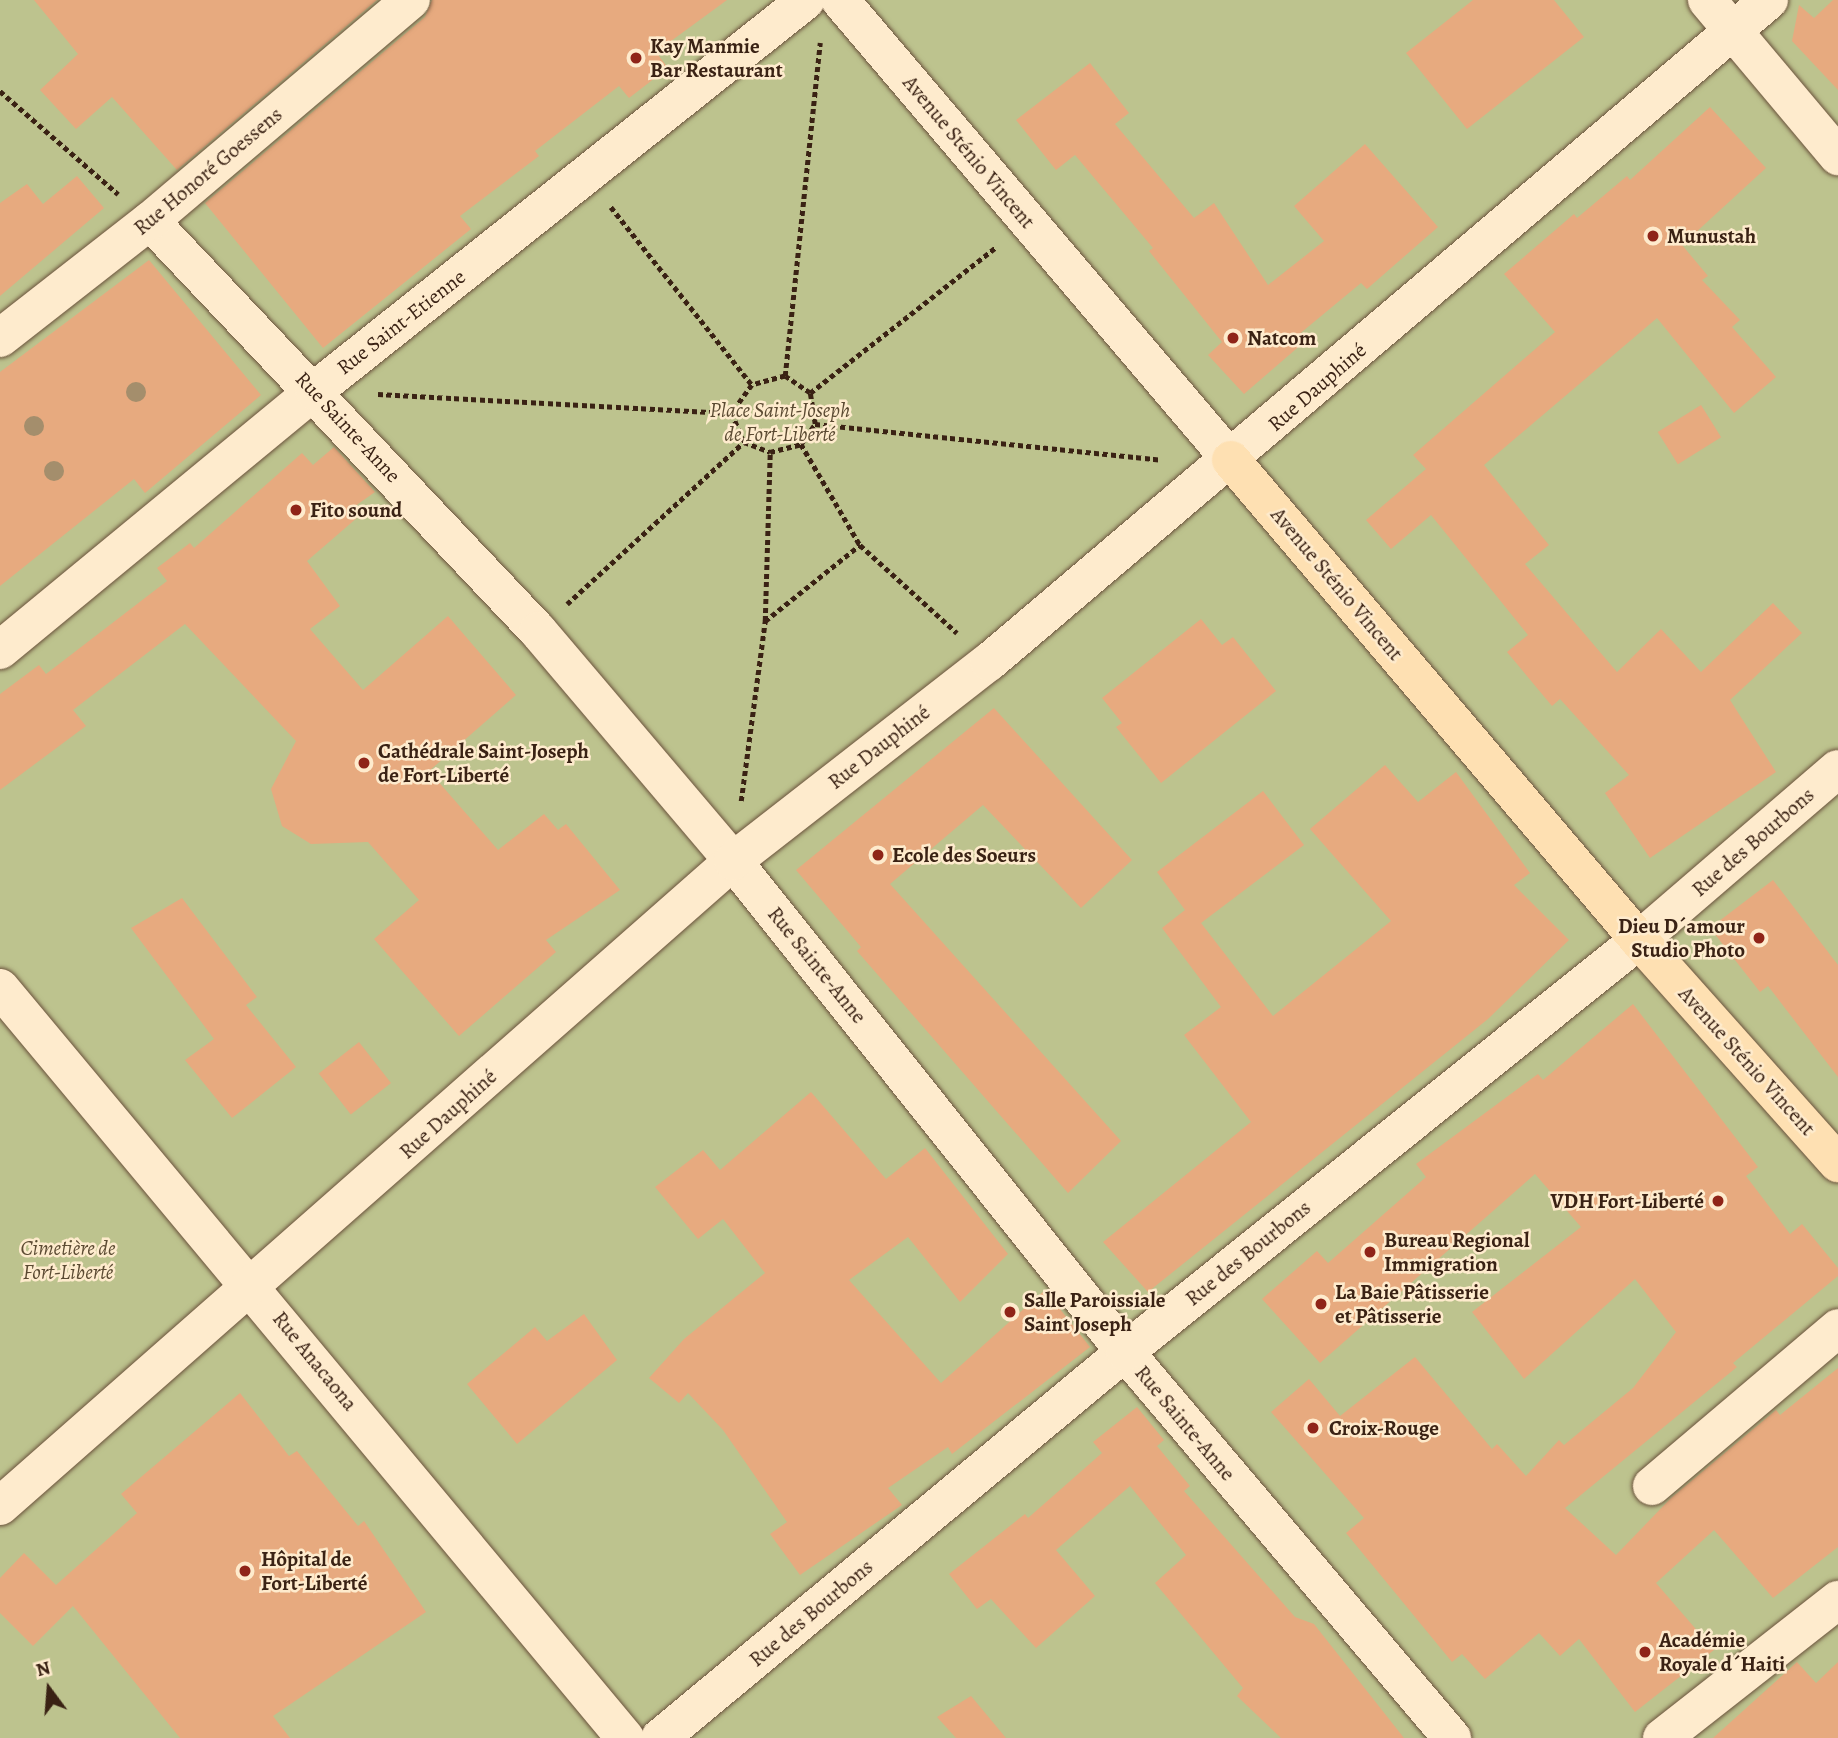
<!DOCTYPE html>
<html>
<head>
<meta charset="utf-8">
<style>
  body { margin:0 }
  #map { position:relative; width:1838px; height:1738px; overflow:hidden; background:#fee0b2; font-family:Alegreya,serif }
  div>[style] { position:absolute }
  .green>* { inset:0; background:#bdc38e; transform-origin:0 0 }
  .building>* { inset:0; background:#e7aa7f; transform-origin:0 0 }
  .path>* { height:4.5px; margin-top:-2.25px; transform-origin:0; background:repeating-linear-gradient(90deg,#3a2214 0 5px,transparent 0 8.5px) }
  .roads { filter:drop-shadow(0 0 2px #6b523c) drop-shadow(0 0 2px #6b523c) }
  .minor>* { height:38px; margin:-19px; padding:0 19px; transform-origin:19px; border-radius:19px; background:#feebcd }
  .major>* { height:38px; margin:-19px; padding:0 19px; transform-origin:19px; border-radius:19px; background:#fee0b2 }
  .trees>* { width:20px; height:20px; margin:-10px; border-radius:50%; background:#a48e6c }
  .dots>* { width:19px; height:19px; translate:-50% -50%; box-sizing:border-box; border:4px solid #feebcd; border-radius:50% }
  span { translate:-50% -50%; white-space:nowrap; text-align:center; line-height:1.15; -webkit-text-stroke:5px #feebcd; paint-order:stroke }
  .poi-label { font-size:21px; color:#3a2214; font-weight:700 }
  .left { translate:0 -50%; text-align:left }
  .right { translate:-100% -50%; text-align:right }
  .street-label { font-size:21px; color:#3a2214 }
  .park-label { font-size:21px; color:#5b4a32; font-style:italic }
  .north { position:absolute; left:14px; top:1654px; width:70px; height:70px; -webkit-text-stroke:5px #feebcd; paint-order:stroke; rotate:344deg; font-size:19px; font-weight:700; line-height:28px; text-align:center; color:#3a2214 }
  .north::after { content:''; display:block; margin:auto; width:24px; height:32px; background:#3a2214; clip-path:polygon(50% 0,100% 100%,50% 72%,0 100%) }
</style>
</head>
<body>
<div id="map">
  <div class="green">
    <i style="left:0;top:0;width:1838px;height:1738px"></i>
  </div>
  <div class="building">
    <i style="clip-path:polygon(34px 0,377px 0,177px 170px,112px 97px,76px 129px,40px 90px,78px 54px)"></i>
    <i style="clip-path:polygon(432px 0,727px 0,656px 52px,668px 68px,629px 98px,619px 86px,535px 151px,539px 156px,460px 216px,471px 229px,323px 348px,205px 203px,425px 17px)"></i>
    <i style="clip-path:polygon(1473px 0,1554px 0,1584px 37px,1467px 129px,1406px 53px)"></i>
    <i style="clip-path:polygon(1833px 0,1838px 0,1838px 90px,1792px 41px,1799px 5px,1814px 18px)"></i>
    <i style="clip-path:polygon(1090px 63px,1129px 113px,1115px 124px,1194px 218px,1214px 203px,1268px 285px,1324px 241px,1294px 206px,1365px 144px,1438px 227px,1367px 289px,1361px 283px,1297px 336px,1303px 343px,1244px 394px,1208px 355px,1222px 342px,1149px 251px,1153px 248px,1075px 155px,1056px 170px,1016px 120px)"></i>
    <i style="clip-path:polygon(1710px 107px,1766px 168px,1682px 245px,1708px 276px,1702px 280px,1740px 320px,1732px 327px,1776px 377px,1734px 413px,1657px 318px,1484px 465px,1549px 545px,1525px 564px,1617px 672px,1661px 629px,1701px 672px,1773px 603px,1802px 633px,1730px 700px,1776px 772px,1650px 858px,1605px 793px,1629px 775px,1560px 699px,1552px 706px,1507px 652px,1528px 635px,1431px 515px,1391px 549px,1366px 520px,1426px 469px,1413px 455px,1555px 332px,1504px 274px,1574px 214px,1577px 218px,1627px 176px,1630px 180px)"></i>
    <i style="clip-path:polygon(77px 176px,104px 208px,0 296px,0 203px,27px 184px,43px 204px)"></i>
    <i style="clip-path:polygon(149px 260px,261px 395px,145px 493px,134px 479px,0 586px,0 372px)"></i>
    <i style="left:1701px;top:405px;width:38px;height:51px;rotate:58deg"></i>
    <i style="clip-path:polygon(334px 447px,375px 492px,351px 509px,358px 517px,307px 561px,340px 606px,310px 629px,363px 690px,448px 616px,516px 695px,429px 771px,498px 850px,544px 814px,558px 830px,566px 824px,620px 890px,546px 940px,556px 952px,459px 1036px,374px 939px,419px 900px,368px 842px,311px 844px,282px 826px,271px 789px,296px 741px,185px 624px,73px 710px,86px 726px,0 790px,0 694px,39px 665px,46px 674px,167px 581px,157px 568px,190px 543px,194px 548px,302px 453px,313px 465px)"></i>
    <i style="clip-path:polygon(1201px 619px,1222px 645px,1233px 637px,1276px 691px,1161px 783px,1116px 727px,1122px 723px,1102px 698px)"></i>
    <i style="clip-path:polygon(994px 708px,1132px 860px,1081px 908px,983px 805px,890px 884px,1121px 1141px,1068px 1193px,857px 951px,861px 947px,796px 870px)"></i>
    <i style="clip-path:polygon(1385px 765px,1418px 802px,1456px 772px,1530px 873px,1514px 885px,1569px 940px,1488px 1019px,1148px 1292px,1103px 1242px,1251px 1122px,1184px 1035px,1221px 1007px,1162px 928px,1185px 910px,1157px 872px,1263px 791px,1304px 845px,1201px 923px,1273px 1016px,1391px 921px,1310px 829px)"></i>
    <i style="clip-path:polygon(1773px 880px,1838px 965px,1838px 1077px,1768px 986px,1760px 992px,1710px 928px)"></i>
    <i style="clip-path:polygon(182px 898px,257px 997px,246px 1005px,296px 1067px,232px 1118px,185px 1060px,214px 1039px,131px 928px)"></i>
    <i style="clip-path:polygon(1633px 1004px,1758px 1167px,1746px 1176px,1790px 1234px,1802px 1224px,1838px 1268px,1838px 1276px,1733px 1363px,1737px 1367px,1565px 1508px,1616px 1555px,1671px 1498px,1776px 1410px,1780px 1415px,1838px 1368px,1838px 1547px,1773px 1598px,1714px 1530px,1656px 1583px,1714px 1650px,1635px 1712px,1579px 1639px,1560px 1656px,1539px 1633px,1485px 1679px,1462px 1654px,1452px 1662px,1346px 1533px,1364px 1518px,1271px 1412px,1309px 1379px,1340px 1416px,1415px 1357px,1492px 1449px,1497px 1444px,1526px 1476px,1559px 1440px,1564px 1445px,1633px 1388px,1676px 1332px,1635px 1279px,1524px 1379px,1472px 1312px,1581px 1227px,1535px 1174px,1320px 1363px,1262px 1299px,1317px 1251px,1328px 1263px,1426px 1177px,1416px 1164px,1538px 1074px,1543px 1080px)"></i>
    <i style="left:359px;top:1042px;width:52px;height:51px;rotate:52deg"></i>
    <i style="clip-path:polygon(811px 1092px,886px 1179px,925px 1148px,1008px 1254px,960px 1302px,908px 1237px,849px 1280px,941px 1383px,1045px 1290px,1090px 1347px,952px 1454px,948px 1447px,888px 1488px,902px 1505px,800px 1575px,770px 1534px,787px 1522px,723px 1430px,688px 1393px,679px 1403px,649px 1378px,684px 1339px,765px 1273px,723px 1219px,698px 1239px,655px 1187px,703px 1150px,720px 1170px)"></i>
    <i style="clip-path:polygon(584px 1314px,617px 1360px,517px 1444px,467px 1384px,535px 1327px,547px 1341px)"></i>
    <i style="clip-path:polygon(240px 1393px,289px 1456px,297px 1451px,358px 1526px,364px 1521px,426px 1612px,273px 1716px,290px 1738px,180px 1738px,73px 1606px,33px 1646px,0 1613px,0 1578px,24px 1553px,56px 1585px,137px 1513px,121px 1494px)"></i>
    <i style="clip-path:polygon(1137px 1407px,1164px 1440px,1157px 1446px,1190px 1486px,1184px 1491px,1295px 1617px,1314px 1624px,1404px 1738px,1281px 1738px,1237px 1696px,1243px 1688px,1155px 1583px,1186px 1555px,1130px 1486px,1056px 1550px,1095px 1596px,1036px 1648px,991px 1599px,977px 1609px,949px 1574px,1025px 1514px,1028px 1518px,1102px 1453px,1093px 1442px)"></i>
    <i style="clip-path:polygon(1797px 1662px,1816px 1683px,1838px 1662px,1838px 1738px,1713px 1738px)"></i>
    <i style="clip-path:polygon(971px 1696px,1006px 1738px,956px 1738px,937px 1717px)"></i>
  </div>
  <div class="path">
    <i style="left:0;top:91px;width:157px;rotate:41.1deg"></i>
    <i style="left:611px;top:207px;width:227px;rotate:51.6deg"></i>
    <i style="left:785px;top:376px;width:335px;rotate:-84deg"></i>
    <i style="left:810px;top:393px;width:236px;rotate:-38.1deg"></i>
    <i style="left:378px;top:394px;width:355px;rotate:3.1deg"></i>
    <i style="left:815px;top:424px;width:348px;rotate:5.9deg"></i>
    <i style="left:801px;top:444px;width:117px;rotate:59.7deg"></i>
    <i style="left:860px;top:545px;width:131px;rotate:42.2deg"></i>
    <i style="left:567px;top:604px;width:240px;rotate:-42.5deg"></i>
    <i style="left:765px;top:621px;width:122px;rotate:-38.7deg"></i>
    <i style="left:741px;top:801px;width:182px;rotate:-82.4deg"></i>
    <i style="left:765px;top:621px;width:169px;rotate:-88.3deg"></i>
    <i style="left:770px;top:452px;width:32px;rotate:-14deg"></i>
    <i style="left:801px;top:444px;width:24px;rotate:-55deg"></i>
    <i style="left:815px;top:424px;width:31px;rotate:-99deg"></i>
    <i style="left:810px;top:393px;width:30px;rotate:-146deg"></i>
    <i style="left:785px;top:376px;width:34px;rotate:165deg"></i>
    <i style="left:752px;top:385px;width:34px;rotate:126deg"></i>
    <i style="left:732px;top:413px;width:31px;rotate:68deg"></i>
    <i style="left:744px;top:442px;width:28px;rotate:21deg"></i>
  </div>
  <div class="roads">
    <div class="minor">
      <i style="left:840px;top:0;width:604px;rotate:49.64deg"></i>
      <i style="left:1707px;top:0;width:204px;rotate:50deg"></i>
      <i style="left:150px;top:221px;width:564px;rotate:46.58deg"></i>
      <i style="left:538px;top:631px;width:302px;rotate:49.7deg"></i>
      <i style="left:733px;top:861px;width:628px;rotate:51.4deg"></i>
      <i style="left:1125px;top:1352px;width:506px;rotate:49.73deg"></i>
      <i style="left:0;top:338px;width:190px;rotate:-38deg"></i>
      <i style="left:150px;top:221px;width:342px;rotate:-40.3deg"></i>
      <i style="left:0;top:650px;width:407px;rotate:-39.5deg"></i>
      <i style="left:314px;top:391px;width:628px;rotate:-38.47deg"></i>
      <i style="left:0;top:988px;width:976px;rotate:50.19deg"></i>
      <i style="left:1652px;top:1486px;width:244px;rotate:-40.3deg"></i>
      <i style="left:0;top:1506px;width:976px;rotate:-41.35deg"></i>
      <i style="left:733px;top:861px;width:324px;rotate:-37.9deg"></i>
      <i style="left:989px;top:662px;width:1023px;rotate:-40.32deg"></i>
      <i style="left:660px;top:1738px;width:604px;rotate:-39.7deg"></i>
      <i style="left:1125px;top:1352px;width:659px;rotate:-38.71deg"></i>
      <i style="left:1639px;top:940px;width:262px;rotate:-40.7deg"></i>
      <i style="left:1662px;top:1738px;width:224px;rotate:-38.1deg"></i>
    </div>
    <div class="major">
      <i style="left:1231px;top:460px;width:630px;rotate:49.64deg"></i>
      <i style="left:1639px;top:940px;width:299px;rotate:48.3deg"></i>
    </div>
  </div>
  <div class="trees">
    <i style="left:136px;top:392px"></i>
    <i style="left:34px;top:426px"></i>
    <i style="left:54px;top:471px"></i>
  </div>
  <div class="dots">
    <i style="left:636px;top:58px;background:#8f2418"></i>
    <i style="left:1653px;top:236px;background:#8f2418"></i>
    <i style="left:1233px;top:338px;background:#8f2418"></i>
    <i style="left:296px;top:510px;background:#8f2418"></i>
    <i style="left:364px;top:763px;background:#8f2418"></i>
    <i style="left:878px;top:855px;background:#8f2418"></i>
    <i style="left:1759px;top:938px;background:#8f2418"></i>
    <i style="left:1718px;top:1201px;background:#8f2418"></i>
    <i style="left:1370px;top:1252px;background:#8f2418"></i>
    <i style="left:1321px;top:1304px;background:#8f2418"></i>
    <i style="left:1010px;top:1312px;background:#8f2418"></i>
    <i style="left:1313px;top:1428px;background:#8f2418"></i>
    <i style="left:245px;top:1571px;background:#8f2418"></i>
    <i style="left:1645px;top:1652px;background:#8f2418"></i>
  </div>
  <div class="poi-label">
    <span class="left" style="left:650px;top:58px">Kay Manmie<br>Bar Restaurant</span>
    <span class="left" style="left:1667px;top:236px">Munustah</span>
    <span class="left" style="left:1247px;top:338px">Natcom</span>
    <span class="left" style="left:310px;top:510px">Fito sound</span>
    <span class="left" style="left:378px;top:763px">Cathédrale Saint-Joseph<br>de Fort-Liberté</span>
    <span class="left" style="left:892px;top:855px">Ecole des Soeurs</span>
    <span class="right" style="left:1745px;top:938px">Dieu D´amour<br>Studio Photo</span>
    <span class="right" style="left:1704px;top:1201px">VDH Fort-Liberté</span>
    <span class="left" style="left:1384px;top:1252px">Bureau Regional<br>Immigration</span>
    <span class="left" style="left:1335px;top:1304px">La Baie Pâtisserie<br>et Pâtisserie</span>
    <span class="left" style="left:1024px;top:1312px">Salle Paroissiale<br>Saint Joseph</span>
    <span class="left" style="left:1329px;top:1428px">Croix-Rouge</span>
    <span class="left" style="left:261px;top:1571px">Hôpital de<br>Fort-Liberté</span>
    <span class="left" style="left:1659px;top:1652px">Académie<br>Royale d´Haiti</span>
  </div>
  <div class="street-label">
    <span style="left:969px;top:152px;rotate:50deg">Avenue Sténio Vincent</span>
    <span style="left:208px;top:171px;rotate:-40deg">Rue Honoré Goessens</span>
    <span style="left:401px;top:322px;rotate:-38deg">Rue Saint-Etienne</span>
    <span style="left:1317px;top:387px;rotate:-41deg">Rue Dauphiné</span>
    <span style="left:348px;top:427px;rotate:47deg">Rue Sainte-Anne</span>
    <span style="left:1337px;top:584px;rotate:50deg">Avenue Sténio Vincent</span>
    <span style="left:879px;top:747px;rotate:-38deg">Rue Dauphiné</span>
    <span style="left:1753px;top:842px;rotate:-41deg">Rue des Bourbons</span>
    <span style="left:817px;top:965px;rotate:51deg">Rue Sainte-Anne</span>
    <span style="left:1747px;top:1061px;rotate:48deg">Avenue Sténio Vincent</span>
    <span style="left:448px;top:1114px;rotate:-42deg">Rue Dauphiné</span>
    <span style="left:1248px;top:1253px;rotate:-39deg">Rue des Bourbons</span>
    <span style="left:315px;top:1361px;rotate:51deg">Rue Anacaona</span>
    <span style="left:1185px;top:1423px;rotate:50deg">Rue Sainte-Anne</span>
    <span style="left:811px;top:1613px;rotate:-40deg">Rue des Bourbons</span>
  </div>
  <div class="park-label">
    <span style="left:780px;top:422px">Place Saint-Joseph<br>de Fort-Liberté</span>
    <span style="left:68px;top:1260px">Cimetière de<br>Fort-Liberté</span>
  </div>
  <div class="north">N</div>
</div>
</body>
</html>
